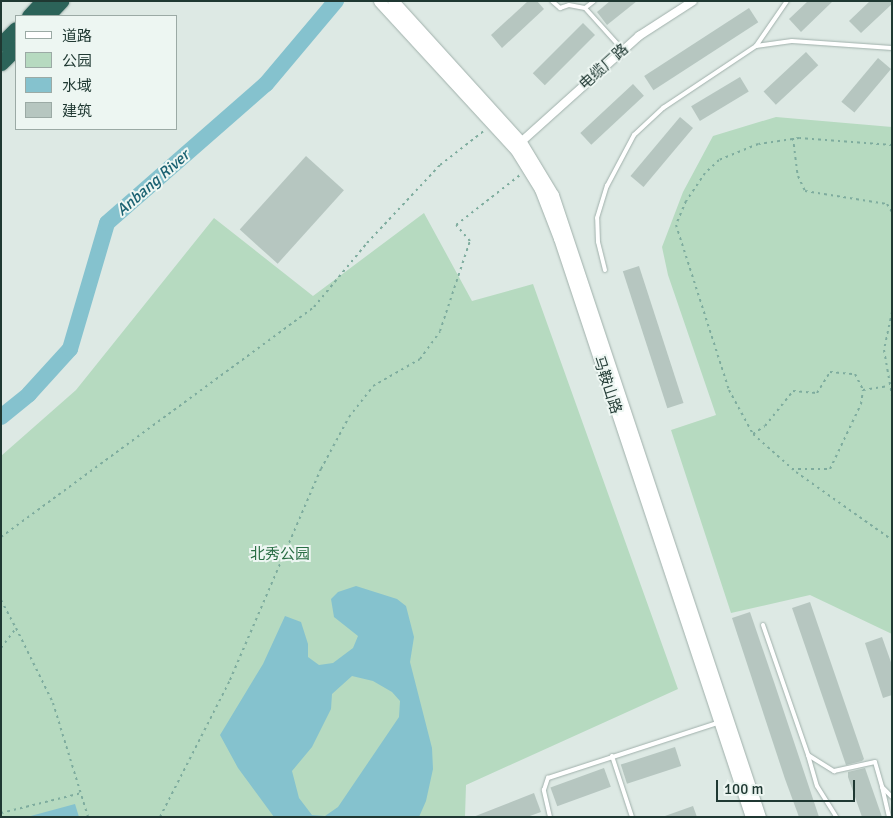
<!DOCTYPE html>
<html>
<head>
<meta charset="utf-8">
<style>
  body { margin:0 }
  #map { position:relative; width:893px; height:818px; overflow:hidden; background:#dde9e4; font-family:Signika,"Noto Sans SC",sans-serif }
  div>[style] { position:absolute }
  .green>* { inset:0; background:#b6dac0 }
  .water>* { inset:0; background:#85c2ce }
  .river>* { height:16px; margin:-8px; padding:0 8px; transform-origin:8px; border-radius:8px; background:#85c2ce }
  .building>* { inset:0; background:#b6c6c0; transform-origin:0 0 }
  .path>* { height:2px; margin-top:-1px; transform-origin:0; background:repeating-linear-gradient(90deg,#7eac9e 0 2.5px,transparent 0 6.5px) }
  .roads { filter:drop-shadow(0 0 1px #a0b0ab) drop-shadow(0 0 1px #a0b0ab) }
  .lane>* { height:4px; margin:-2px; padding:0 2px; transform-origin:2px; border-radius:2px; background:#fff }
  .street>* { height:8px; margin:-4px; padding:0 4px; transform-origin:4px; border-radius:4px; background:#fff }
  .secondary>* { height:11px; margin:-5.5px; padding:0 5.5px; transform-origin:5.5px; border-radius:5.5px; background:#fff }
  .highway>* { height:15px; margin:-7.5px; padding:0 7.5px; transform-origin:7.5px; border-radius:7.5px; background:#2c6359 }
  span { translate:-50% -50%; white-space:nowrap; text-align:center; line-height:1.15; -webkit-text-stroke:4px #edf6f2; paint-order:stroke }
  .street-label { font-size:15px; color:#1f3832 }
  .park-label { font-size:15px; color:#2a6e45 }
  .water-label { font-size:16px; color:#1b6272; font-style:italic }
  .frame { position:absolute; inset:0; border:2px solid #1f3832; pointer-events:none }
  .legend { position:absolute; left:15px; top:15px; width:162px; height:115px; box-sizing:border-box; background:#edf6f2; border:1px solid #9baaa5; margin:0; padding:6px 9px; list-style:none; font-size:15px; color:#1f3832 }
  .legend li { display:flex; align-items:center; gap:10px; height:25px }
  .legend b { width:25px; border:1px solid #9baaa5 }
  .scale { position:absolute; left:716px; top:780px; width:139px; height:22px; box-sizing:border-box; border:2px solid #1f3832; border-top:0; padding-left:6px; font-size:15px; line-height:18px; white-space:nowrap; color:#1f3832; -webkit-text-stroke:4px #edf6f2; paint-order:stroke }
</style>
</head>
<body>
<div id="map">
  <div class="green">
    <i style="clip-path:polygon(776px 117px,892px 127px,892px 634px,810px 595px,731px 613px,671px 430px,716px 415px,668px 275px,662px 247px,683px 192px,713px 136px)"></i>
    <i style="clip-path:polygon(424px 213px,472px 301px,533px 284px,678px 689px,466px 785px,465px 817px,1px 817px,1px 456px,76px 390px,214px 218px,313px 296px)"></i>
  </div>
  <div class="water">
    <i style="clip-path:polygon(evenodd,356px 586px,397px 599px,406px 606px,414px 637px,410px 662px,432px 748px,433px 769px,426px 801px,419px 817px,274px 817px,238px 768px,220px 735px,263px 664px,285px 616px,301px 622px,308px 644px,308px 657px,319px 665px,333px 663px,353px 648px,358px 636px,334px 617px,331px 599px,338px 592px,356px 586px,352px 676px,373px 681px,392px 692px,400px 701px,399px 717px,338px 807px,325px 816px,312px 815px,299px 798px,292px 771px,312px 747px,331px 709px,332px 694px,352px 676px)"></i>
    <i style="clip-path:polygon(75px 804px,79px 817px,27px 817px)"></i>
  </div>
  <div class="river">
    <i style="left:1px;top:417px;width:36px;rotate:-39deg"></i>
    <i style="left:29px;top:394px;width:61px;rotate:-47.7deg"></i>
    <i style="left:70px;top:349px;width:131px;rotate:-73.6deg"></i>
    <i style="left:107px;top:223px;width:211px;rotate:-41.2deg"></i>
    <i style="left:266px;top:84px;width:109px;rotate:-49.9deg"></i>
  </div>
  <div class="building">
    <i style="clip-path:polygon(528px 1px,537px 1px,544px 9px,502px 48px,491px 35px)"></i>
    <i style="clip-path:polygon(610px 1px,637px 1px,607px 25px,597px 12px)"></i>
    <i style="clip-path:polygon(808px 1px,833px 1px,801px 32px,789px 19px)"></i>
    <i style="clip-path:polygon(870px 1px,892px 1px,892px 4px,861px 33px,849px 21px)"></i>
    <i style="left:749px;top:8px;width:17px;height:125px;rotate:57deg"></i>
    <i style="left:583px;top:23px;width:17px;height:71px;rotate:45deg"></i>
    <i style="left:806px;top:52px;width:18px;height:58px;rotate:47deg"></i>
    <i style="left:878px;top:58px;width:17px;height:57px;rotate:40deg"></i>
    <i style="left:740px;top:77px;width:17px;height:57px;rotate:59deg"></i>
    <i style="left:633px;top:84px;width:16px;height:72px;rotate:47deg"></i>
    <i style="left:680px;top:117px;width:17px;height:77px;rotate:40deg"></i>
    <i style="left:306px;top:156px;width:51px;height:99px;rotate:42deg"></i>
    <i style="left:639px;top:266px;width:144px;height:17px;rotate:72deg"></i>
    <i style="clip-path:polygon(810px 602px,864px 759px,862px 761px,846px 765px,792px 608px)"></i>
    <i style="clip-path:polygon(750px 612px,775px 685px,819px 817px,799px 817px,785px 779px,732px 618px)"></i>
    <i style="clip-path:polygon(882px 637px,892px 665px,892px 695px,883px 698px,865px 643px)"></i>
    <i style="left:675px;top:747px;width:20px;height:57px;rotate:72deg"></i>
    <i style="left:604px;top:768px;width:20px;height:57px;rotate:70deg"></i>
    <i style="clip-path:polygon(865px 768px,882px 817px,862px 817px,848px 777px,848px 772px)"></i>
    <i style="clip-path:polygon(534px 793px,541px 812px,527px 817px,473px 817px)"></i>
    <i style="clip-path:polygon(693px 806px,697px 817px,666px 817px,665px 816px)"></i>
  </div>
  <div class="path">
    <i style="left:793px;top:138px;width:38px;rotate:83deg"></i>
    <i style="left:798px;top:176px;width:17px;rotate:65deg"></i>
    <i style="left:805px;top:191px;width:83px;rotate:9deg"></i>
    <i style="left:887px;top:204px;width:9px;rotate:58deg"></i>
    <i style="left:892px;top:145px;width:93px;rotate:-175.7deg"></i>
    <i style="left:799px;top:138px;width:41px;rotate:171.7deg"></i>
    <i style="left:758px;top:144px;width:42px;rotate:157.7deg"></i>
    <i style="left:719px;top:160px;width:19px;rotate:137deg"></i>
    <i style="left:705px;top:173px;width:34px;rotate:124deg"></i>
    <i style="left:686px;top:201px;width:26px;rotate:113deg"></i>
    <i style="left:676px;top:225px;width:173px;rotate:72.2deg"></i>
    <i style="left:729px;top:390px;width:50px;rotate:61.4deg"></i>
    <i style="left:753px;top:434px;width:57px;rotate:41.5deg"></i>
    <i style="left:796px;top:472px;width:118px;rotate:35.3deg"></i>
    <i style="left:892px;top:312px;width:39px;rotate:102deg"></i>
    <i style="left:884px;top:350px;width:47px;rotate:80.1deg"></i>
    <i style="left:753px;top:434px;width:14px;rotate:-34deg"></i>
    <i style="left:765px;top:426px;width:45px;rotate:-51.3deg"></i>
    <i style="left:793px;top:391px;width:24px;rotate:5deg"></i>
    <i style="left:817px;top:393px;width:25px;rotate:-58deg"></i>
    <i style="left:830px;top:372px;width:25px;rotate:5deg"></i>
    <i style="left:855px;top:374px;width:18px;rotate:63deg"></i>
    <i style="left:792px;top:469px;width:38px"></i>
    <i style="left:830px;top:469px;width:72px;rotate:-64.5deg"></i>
    <i style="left:861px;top:404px;width:14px;rotate:-82deg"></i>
    <i style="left:863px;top:390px;width:26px;rotate:-9deg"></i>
    <i style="left:1px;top:537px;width:388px;rotate:-36.3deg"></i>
    <i style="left:314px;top:307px;width:83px;rotate:-50.4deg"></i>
    <i style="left:367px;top:243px;width:107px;rotate:-46.9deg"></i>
    <i style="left:440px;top:165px;width:57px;rotate:-37.9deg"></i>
    <i style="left:1px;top:600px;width:32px;rotate:62deg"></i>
    <i style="left:1px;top:648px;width:25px;rotate:-53deg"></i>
    <i style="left:16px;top:628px;width:84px;rotate:63.7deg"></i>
    <i style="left:53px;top:703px;width:119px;rotate:72.9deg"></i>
    <i style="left:1px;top:813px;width:82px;rotate:-14deg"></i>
    <i style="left:160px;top:817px;width:154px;rotate:-62.9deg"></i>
    <i style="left:230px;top:680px;width:230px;rotate:-66.7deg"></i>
    <i style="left:321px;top:469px;width:59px;rotate:-61.7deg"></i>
    <i style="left:349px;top:417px;width:39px;rotate:-52deg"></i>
    <i style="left:373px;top:386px;width:54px;rotate:-29.9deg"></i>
    <i style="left:420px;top:359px;width:34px;rotate:-54deg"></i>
    <i style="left:440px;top:331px;width:95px;rotate:-71.6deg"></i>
    <i style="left:470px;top:241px;width:21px;rotate:-131deg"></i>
    <i style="left:456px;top:225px;width:81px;rotate:-38deg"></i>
  </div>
  <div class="roads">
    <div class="lane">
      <i style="left:552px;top:1px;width:11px;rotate:41deg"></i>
      <i style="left:560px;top:8px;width:9px;rotate:-18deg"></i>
      <i style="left:569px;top:5px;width:16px;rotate:11deg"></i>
      <i style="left:594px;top:1px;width:11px;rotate:142deg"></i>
      <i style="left:585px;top:8px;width:57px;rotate:47.9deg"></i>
      <i style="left:756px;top:46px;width:55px;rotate:-55.4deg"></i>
      <i style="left:605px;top:270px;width:29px;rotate:-104deg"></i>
      <i style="left:598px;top:242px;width:24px;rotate:-92deg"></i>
      <i style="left:597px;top:218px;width:34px;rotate:-73deg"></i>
      <i style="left:607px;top:186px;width:58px;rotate:-62.1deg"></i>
      <i style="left:634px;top:135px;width:40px;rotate:-43deg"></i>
      <i style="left:663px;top:108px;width:112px;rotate:-33.7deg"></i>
      <i style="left:756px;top:46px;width:36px;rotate:-8deg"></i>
      <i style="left:792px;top:41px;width:100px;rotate:4deg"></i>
      <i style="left:763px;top:625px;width:138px;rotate:70.9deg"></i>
      <i style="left:808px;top:755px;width:31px;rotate:32deg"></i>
      <i style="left:834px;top:771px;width:42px;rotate:-12.4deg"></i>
      <i style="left:875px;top:762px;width:26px;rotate:74deg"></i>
      <i style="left:808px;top:755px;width:32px;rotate:74deg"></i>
      <i style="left:817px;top:786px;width:36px;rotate:58deg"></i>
      <i style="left:612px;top:756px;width:64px;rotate:71.8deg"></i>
      <i style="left:550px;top:817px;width:28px;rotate:-103deg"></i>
      <i style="left:544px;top:790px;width:13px;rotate:-72deg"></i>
      <i style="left:548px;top:778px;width:178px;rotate:-18deg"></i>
      <i style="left:889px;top:817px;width:31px;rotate:-103deg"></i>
      <i style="left:882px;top:787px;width:14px;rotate:45deg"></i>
    </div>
    <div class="street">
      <i style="left:521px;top:142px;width:159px;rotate:-41.9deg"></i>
      <i style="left:639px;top:36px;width:64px;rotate:-32.9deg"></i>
    </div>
    <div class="secondary">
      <i style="left:379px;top:1px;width:202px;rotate:47.4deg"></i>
      <i style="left:516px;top:150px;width:46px;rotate:58.4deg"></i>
      <i style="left:540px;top:189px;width:53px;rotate:68.8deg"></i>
      <i style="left:559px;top:238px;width:610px;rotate:71.65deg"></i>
      <i style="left:393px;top:1px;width:190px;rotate:47.8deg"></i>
      <i style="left:521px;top:142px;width:62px;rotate:58.9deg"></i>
      <i style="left:553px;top:195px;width:656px;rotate:71.59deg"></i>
    </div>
    <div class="highway">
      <i style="left:29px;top:16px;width:21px;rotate:-47deg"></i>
      <i style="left:47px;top:16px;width:21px;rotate:-47deg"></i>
      <i style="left:1px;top:44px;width:21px;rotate:-45deg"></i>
      <i style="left:1px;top:63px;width:21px;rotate:-45deg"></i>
    </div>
  </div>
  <div class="street-label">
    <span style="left:604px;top:67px;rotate:-42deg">电缆厂路</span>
    <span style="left:607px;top:385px;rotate:72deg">马鞍山路</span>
  </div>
  <div class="park-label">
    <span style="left:280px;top:555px">北秀公园</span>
  </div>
  <div class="water-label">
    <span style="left:153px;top:183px;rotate:-41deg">Anbang River</span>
  </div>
  <div class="frame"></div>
  <ul class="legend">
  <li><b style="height:6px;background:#fff"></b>道路</li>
  <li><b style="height:14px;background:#b6dac0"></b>公园</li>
  <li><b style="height:14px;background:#85c2ce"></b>水域</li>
  <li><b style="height:14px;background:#b6c6c0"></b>建筑</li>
  </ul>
  <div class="scale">100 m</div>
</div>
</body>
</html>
